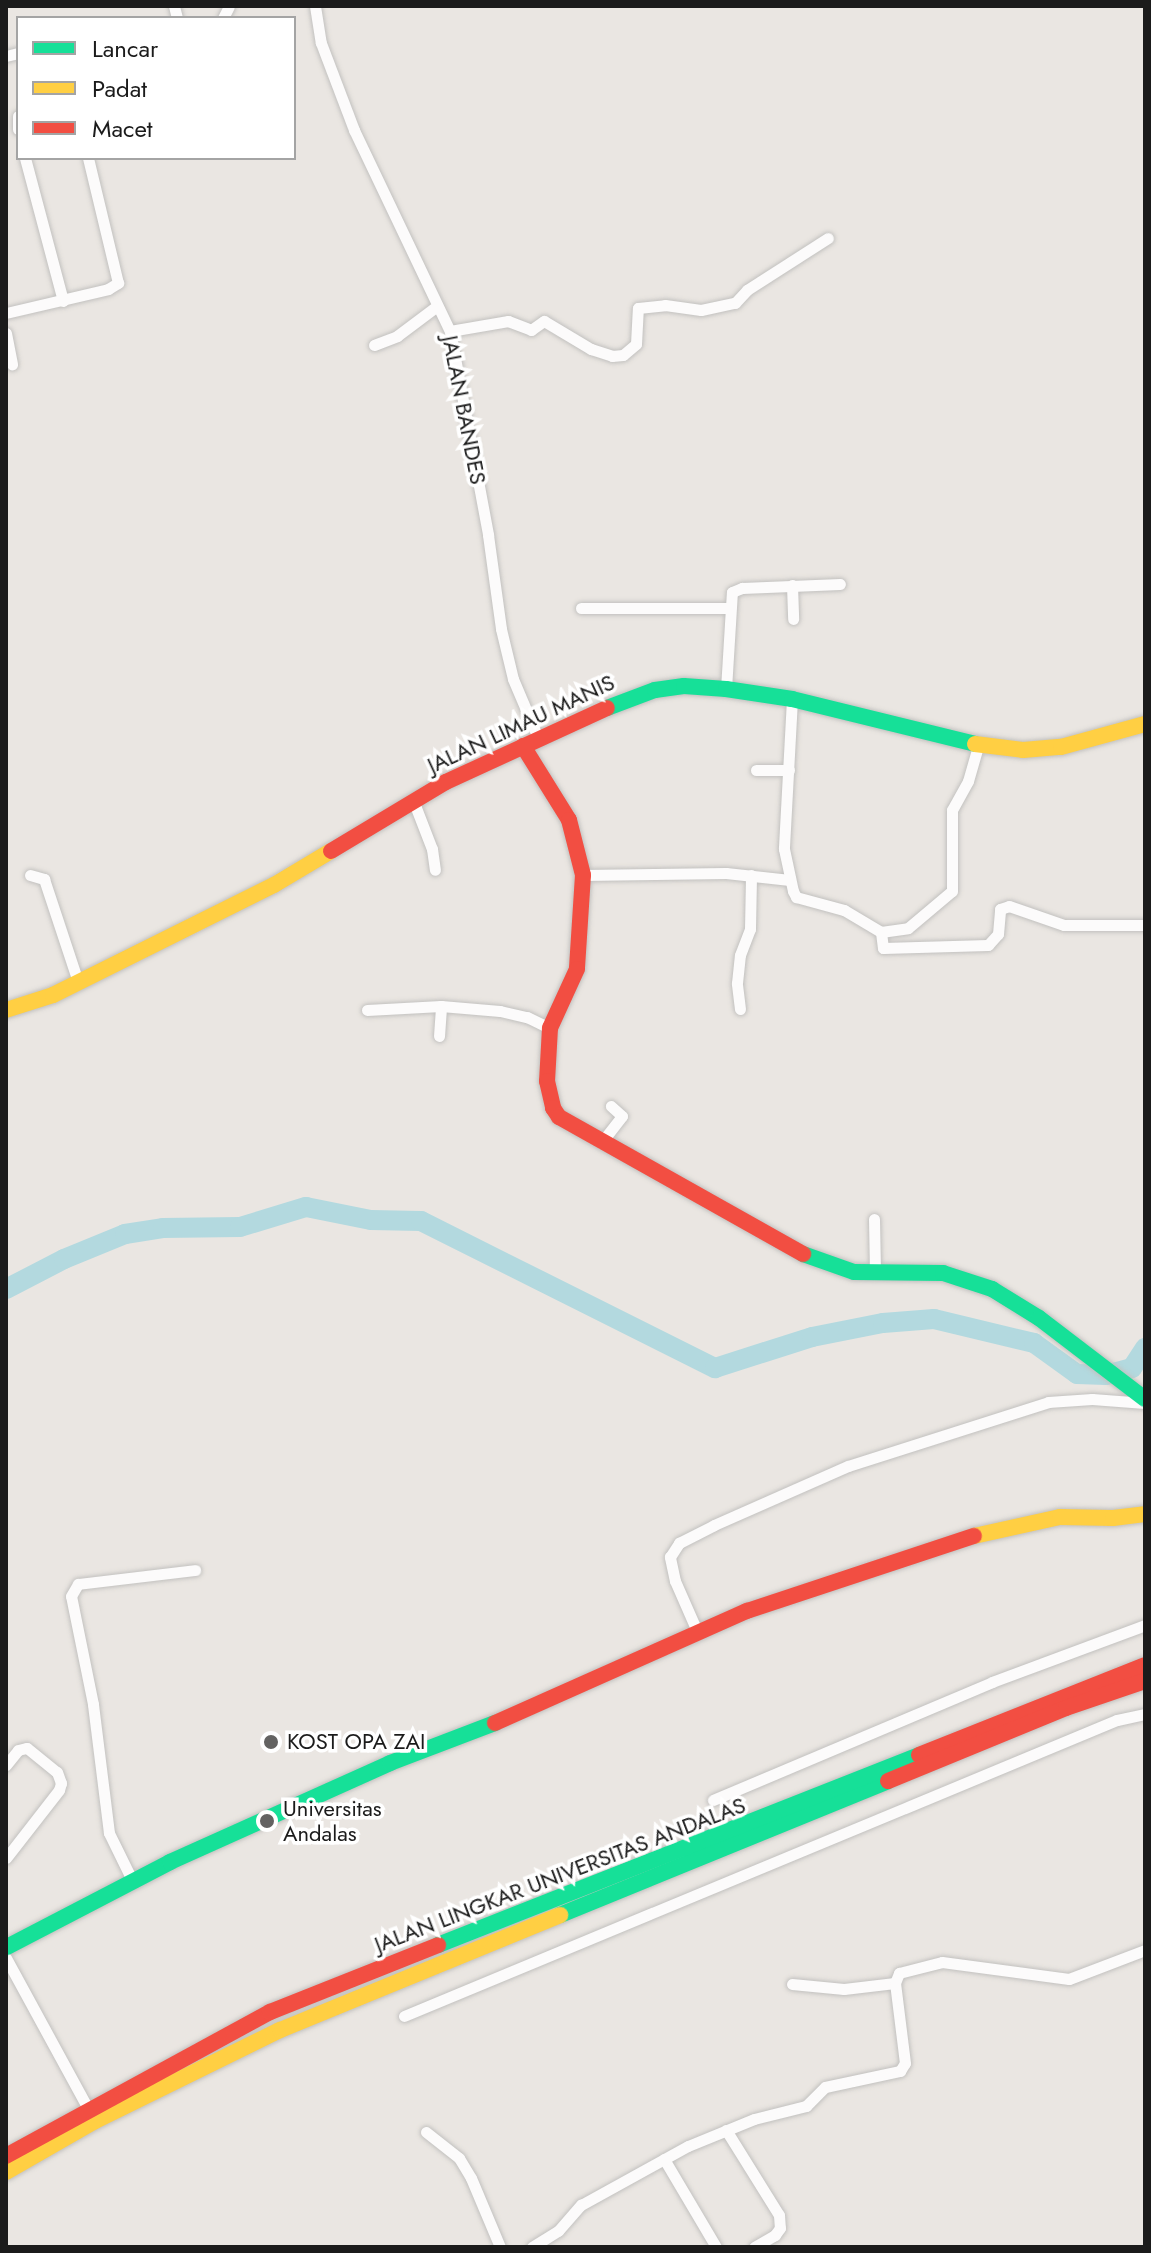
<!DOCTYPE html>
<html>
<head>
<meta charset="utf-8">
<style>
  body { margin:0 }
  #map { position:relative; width:1151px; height:2253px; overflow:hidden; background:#eae6e2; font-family:Jost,sans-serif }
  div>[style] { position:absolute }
  .river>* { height:20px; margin:-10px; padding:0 10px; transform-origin:10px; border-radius:10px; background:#b3d9df }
  .roads { filter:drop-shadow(0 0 2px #c2c1bf) drop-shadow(0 0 2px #c2c1bf) }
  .street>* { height:11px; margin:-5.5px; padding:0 5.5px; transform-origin:5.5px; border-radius:5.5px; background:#fcfbfb }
  .fast>* { height:16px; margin:-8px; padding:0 8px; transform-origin:8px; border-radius:8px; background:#16e098 }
  .slow>* { height:16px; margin:-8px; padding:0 8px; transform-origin:8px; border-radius:8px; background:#ffcf43 }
  .jam>* { height:16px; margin:-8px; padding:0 8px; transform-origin:8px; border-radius:8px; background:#f24e42 }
  .dots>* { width:22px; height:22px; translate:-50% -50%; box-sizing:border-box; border:4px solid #fff; border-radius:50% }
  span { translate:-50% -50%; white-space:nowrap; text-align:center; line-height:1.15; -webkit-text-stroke:7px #fff; paint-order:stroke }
  .street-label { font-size:22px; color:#1b1b1b }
  .poi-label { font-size:22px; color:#1b1b1b }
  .left { translate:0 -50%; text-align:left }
  .frame { position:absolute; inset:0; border:8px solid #1b1b1b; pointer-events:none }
  .legend { position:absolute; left:16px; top:16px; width:280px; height:144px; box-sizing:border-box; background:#fff; border:2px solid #a4a4a4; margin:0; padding:10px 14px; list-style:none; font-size:24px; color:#1b1b1b }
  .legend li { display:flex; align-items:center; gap:16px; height:40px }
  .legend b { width:40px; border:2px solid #a4a4a4 }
</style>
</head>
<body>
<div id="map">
  <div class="river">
    <i style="left:6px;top:1289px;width:65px;rotate:-27.3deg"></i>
    <i style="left:64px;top:1259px;width:66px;rotate:-22.3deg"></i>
    <i style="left:125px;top:1234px;width:38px;rotate:-9deg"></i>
    <i style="left:163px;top:1228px;width:77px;rotate:-0.7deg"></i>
    <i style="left:240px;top:1227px;width:69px;rotate:-16.9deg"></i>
    <i style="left:306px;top:1207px;width:66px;rotate:11.3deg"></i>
    <i style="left:371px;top:1220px;width:50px;rotate:1.1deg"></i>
    <i style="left:421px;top:1221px;width:329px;rotate:26.6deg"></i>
    <i style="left:715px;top:1368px;width:102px;rotate:-17.7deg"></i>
    <i style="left:812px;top:1337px;width:72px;rotate:-11.2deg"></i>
    <i style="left:883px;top:1323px;width:51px;rotate:-4.5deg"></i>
    <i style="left:934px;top:1319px;width:103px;rotate:13.5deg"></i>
    <i style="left:1034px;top:1343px;width:53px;rotate:35.8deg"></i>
    <i style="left:1077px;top:1374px;width:29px;rotate:2deg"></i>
    <i style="left:1106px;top:1375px;width:27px;rotate:-15deg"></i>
    <i style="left:1132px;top:1368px;width:24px;rotate:-57deg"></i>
  </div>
  <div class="roads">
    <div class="street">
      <i style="left:174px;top:6px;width:12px;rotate:76deg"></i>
      <i style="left:315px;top:6px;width:37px;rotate:81deg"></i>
      <i style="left:321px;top:43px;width:93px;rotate:69.2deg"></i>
      <i style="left:354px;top:130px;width:223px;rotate:64.5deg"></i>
      <i style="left:450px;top:331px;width:208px;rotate:79.4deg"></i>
      <i style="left:488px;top:535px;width:95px;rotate:82.1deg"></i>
      <i style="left:501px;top:629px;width:51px;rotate:76.5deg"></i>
      <i style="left:513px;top:679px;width:64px;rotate:67deg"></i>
      <i style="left:223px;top:18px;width:13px;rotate:-63deg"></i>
      <i style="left:6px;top:56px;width:12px;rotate:-14deg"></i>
      <i style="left:18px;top:116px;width:13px;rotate:90deg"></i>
      <i style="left:25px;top:158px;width:148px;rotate:75.1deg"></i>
      <i style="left:6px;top:313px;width:105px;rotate:-13.2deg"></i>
      <i style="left:108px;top:289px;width:12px;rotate:-31deg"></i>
      <i style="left:118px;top:283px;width:129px;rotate:-103.5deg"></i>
      <i style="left:450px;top:331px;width:59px;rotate:-9.8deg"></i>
      <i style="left:508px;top:321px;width:25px;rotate:21deg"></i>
      <i style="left:531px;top:330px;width:16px;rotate:-35deg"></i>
      <i style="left:544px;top:321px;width:55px;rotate:30.8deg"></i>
      <i style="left:591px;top:349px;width:22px;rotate:18deg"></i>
      <i style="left:612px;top:356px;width:11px;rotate:-5deg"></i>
      <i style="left:623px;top:355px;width:17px;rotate:-40deg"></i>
      <i style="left:636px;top:344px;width:36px;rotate:-87deg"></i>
      <i style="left:638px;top:308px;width:27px;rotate:-6deg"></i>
      <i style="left:665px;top:305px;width:36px;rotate:8deg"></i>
      <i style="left:701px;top:310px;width:35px;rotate:-12deg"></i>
      <i style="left:735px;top:303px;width:18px;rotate:-47deg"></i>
      <i style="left:747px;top:290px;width:96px;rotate:-32.7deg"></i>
      <i style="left:6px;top:333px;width:32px;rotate:79deg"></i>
      <i style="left:374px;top:345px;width:25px;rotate:-21deg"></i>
      <i style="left:397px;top:336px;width:50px;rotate:-36.9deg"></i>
      <i style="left:792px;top:585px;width:34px;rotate:88deg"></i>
      <i style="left:581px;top:608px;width:148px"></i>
      <i style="left:726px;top:689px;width:97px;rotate:-86.5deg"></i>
      <i style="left:732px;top:592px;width:11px;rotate:-22deg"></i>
      <i style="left:742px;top:588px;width:98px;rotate:-2.3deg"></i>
      <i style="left:792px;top:699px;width:150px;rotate:93.1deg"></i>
      <i style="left:784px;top:849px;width:43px;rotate:77.9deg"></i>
      <i style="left:793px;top:891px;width:7px;rotate:63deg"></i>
      <i style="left:796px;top:897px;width:50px;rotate:15.2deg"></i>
      <i style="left:844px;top:910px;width:43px;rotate:30.7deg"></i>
      <i style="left:881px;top:932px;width:27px;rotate:-8deg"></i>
      <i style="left:908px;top:928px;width:57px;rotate:-40.1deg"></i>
      <i style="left:952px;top:891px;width:81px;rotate:-90deg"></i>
      <i style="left:952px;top:810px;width:33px;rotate:-61deg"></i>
      <i style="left:968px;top:781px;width:37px;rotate:-74deg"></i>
      <i style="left:756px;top:770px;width:33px"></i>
      <i style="left:413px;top:800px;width:53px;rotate:68.8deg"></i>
      <i style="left:432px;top:849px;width:21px;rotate:82deg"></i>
      <i style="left:30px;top:875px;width:15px;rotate:16deg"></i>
      <i style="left:44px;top:879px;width:108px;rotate:71.7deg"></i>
      <i style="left:583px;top:875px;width:143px;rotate:-0.8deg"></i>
      <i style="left:726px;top:873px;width:64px;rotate:6.2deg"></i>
      <i style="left:881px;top:932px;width:16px;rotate:83deg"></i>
      <i style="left:883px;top:948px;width:105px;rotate:-1.6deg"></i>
      <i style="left:988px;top:945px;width:15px;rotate:-48deg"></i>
      <i style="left:998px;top:934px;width:25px;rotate:-85deg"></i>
      <i style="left:1000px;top:909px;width:9px;rotate:-18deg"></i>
      <i style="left:1009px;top:906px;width:58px;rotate:19.1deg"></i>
      <i style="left:1064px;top:925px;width:81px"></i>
      <i style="left:740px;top:1009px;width:26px;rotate:-97deg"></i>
      <i style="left:737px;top:983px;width:28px;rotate:-84deg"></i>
      <i style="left:740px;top:955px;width:28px;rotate:-69deg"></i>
      <i style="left:750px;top:929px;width:54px;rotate:-88.9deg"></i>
      <i style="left:367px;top:1010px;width:74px;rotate:-3.1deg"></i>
      <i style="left:441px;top:1006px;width:59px;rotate:4.8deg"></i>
      <i style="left:500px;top:1011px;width:28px;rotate:13deg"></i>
      <i style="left:527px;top:1017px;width:25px;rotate:26deg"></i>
      <i style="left:439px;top:1036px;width:30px;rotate:-86deg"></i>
      <i style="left:601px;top:1143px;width:34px;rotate:-52deg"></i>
      <i style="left:622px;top:1116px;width:15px;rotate:-138deg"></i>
      <i style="left:874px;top:1219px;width:52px;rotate:88.9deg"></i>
      <i style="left:697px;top:1631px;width:55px;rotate:-113.7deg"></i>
      <i style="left:675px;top:1581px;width:25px;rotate:-102deg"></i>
      <i style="left:670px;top:1557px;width:17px;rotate:-57deg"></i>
      <i style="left:679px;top:1543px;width:39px;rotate:-27deg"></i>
      <i style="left:714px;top:1525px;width:146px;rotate:-23.8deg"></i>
      <i style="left:848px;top:1466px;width:210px;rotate:-17.7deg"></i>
      <i style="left:1048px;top:1402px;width:44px;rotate:-3.9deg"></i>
      <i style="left:1092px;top:1399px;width:53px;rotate:4.3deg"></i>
      <i style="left:6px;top:1765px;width:19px;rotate:-51deg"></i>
      <i style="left:18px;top:1750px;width:9px;rotate:-13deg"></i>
      <i style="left:27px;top:1748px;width:38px;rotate:39deg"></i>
      <i style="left:57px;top:1772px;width:12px;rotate:70deg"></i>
      <i style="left:61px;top:1783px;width:7px;rotate:106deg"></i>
      <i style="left:59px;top:1790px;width:86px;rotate:127.9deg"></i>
      <i style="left:713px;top:1800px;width:303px;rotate:-22.9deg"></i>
      <i style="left:992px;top:1682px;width:163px;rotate:-20.4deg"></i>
      <i style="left:133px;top:1882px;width:55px;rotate:-116.1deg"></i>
      <i style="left:109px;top:1833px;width:130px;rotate:-97.1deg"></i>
      <i style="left:93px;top:1704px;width:110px;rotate:-101.5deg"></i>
      <i style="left:71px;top:1596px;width:14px;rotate:-60deg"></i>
      <i style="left:78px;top:1584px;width:118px;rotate:-6.8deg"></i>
      <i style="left:6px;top:1958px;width:178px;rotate:61.4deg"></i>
      <i style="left:792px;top:1984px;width:52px;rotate:5.5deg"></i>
      <i style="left:844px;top:1989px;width:51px;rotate:-6.7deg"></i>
      <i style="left:404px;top:2016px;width:772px;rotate:-22.55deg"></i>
      <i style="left:1117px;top:1720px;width:29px;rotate:-12deg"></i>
      <i style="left:726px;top:2130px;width:100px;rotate:58.1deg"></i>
      <i style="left:779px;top:2215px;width:13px;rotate:86deg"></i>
      <i style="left:780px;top:2228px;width:9px;rotate:126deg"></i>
      <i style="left:775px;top:2235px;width:24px;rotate:150deg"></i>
      <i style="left:426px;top:2132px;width:42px;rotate:38.2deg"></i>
      <i style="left:459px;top:2158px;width:23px;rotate:59deg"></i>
      <i style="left:471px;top:2178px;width:75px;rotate:67.2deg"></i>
      <i style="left:664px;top:2159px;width:102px;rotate:59.4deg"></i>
      <i style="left:532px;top:2247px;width:31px;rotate:-32deg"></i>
      <i style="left:558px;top:2231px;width:35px;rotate:-49deg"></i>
      <i style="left:581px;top:2205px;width:122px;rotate:-28.9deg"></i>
      <i style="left:688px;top:2146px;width:71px;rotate:-22.2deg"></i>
      <i style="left:754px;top:2119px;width:54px;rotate:-14deg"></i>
      <i style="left:806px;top:2106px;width:27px;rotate:-45deg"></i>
      <i style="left:825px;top:2087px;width:77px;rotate:-12deg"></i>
      <i style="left:900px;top:2071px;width:9px;rotate:-58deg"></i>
      <i style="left:905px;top:2063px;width:81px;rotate:-97.1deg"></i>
      <i style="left:895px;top:1983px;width:11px;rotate:-68deg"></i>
      <i style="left:899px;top:1973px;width:44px;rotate:-14.3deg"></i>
      <i style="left:942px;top:1962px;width:128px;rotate:7.6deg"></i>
      <i style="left:1069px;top:1979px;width:81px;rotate:-20.9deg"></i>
    </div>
    <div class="fast">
      <i style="left:607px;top:708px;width:51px;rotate:-20.6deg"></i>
      <i style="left:655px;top:690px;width:29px;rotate:-8deg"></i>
      <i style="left:684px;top:686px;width:42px;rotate:4.1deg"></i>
      <i style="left:726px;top:689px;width:67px;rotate:8.6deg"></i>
      <i style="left:792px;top:699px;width:188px;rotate:13.8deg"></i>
      <i style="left:803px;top:1254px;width:54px;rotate:19.4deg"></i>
      <i style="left:854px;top:1272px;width:89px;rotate:0.6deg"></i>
      <i style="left:943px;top:1273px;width:52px;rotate:18.1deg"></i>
      <i style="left:992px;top:1289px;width:55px;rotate:31.7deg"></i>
      <i style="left:1039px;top:1318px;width:133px;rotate:37.4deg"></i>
      <i style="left:560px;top:1915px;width:354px;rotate:-22.2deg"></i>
      <i style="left:438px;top:1945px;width:517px;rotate:-21.55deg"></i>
      <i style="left:7px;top:1947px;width:184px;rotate:-27.5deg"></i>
      <i style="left:170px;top:1862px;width:241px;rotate:-24.2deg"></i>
      <i style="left:390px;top:1763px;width:112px;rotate:-20.9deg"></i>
    </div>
    <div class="slow">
      <i style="left:975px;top:744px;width:48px;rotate:7.1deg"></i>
      <i style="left:1023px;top:750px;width:38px;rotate:-5deg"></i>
      <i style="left:1061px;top:747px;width:87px;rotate:-15.3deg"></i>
      <i style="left:6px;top:1010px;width:49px;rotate:-17.7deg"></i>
      <i style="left:53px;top:995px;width:247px;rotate:-26.5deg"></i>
      <i style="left:274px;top:885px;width:66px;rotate:-30.8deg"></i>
      <i style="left:974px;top:1536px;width:88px;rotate:-12.5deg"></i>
      <i style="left:1060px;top:1517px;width:53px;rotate:1.1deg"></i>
      <i style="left:1113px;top:1518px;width:32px;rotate:-7deg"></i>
      <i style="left:6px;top:2172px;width:103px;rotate:-29.8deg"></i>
      <i style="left:95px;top:2121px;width:206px;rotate:-26.2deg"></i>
      <i style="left:280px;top:2030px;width:303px;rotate:-22.3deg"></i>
    </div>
    <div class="jam">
      <i style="left:523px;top:746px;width:87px;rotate:58.1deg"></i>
      <i style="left:569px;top:820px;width:57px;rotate:75.7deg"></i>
      <i style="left:583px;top:875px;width:94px;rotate:93.7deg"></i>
      <i style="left:577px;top:969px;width:65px;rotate:114.6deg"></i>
      <i style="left:550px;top:1028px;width:53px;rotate:93.2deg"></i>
      <i style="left:547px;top:1081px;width:28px;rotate:77deg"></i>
      <i style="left:553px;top:1108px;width:11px;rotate:56deg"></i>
      <i style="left:559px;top:1117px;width:280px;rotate:29.3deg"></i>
      <i style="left:331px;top:851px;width:134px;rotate:-31deg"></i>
      <i style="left:446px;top:782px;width:177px;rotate:-24.7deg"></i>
      <i style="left:495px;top:1723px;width:276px;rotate:-24deg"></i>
      <i style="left:747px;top:1611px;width:239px;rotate:-18.3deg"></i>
      <i style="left:919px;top:1755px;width:243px;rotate:-21.7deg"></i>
      <i style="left:888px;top:1781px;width:192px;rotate:-22.3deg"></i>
      <i style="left:1066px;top:1708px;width:83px;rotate:-18.9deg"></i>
      <i style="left:6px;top:2156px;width:301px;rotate:-28.6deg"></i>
      <i style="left:270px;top:2012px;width:181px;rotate:-21.7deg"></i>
    </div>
  </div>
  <div class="dots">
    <i style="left:271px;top:1742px;background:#636261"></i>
    <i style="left:267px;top:1821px;background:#636261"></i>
  </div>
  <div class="street-label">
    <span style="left:464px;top:410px;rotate:79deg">JALAN BANDES</span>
    <span style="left:521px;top:724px;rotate:-25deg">JALAN LIMAU MANIS</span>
    <span style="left:560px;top:1875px;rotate:-21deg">JALAN LINGKAR UNIVERSITAS ANDALAS</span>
  </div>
  <div class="poi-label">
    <span class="left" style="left:287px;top:1742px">KOST OPA ZAI</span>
    <span class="left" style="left:283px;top:1821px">Universitas<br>Andalas</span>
  </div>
  <div class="frame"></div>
  <ul class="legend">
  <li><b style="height:10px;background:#16e098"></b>Lancar</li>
  <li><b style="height:10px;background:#ffcf43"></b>Padat</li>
  <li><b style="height:10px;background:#f24e42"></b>Macet</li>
  </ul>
</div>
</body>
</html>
